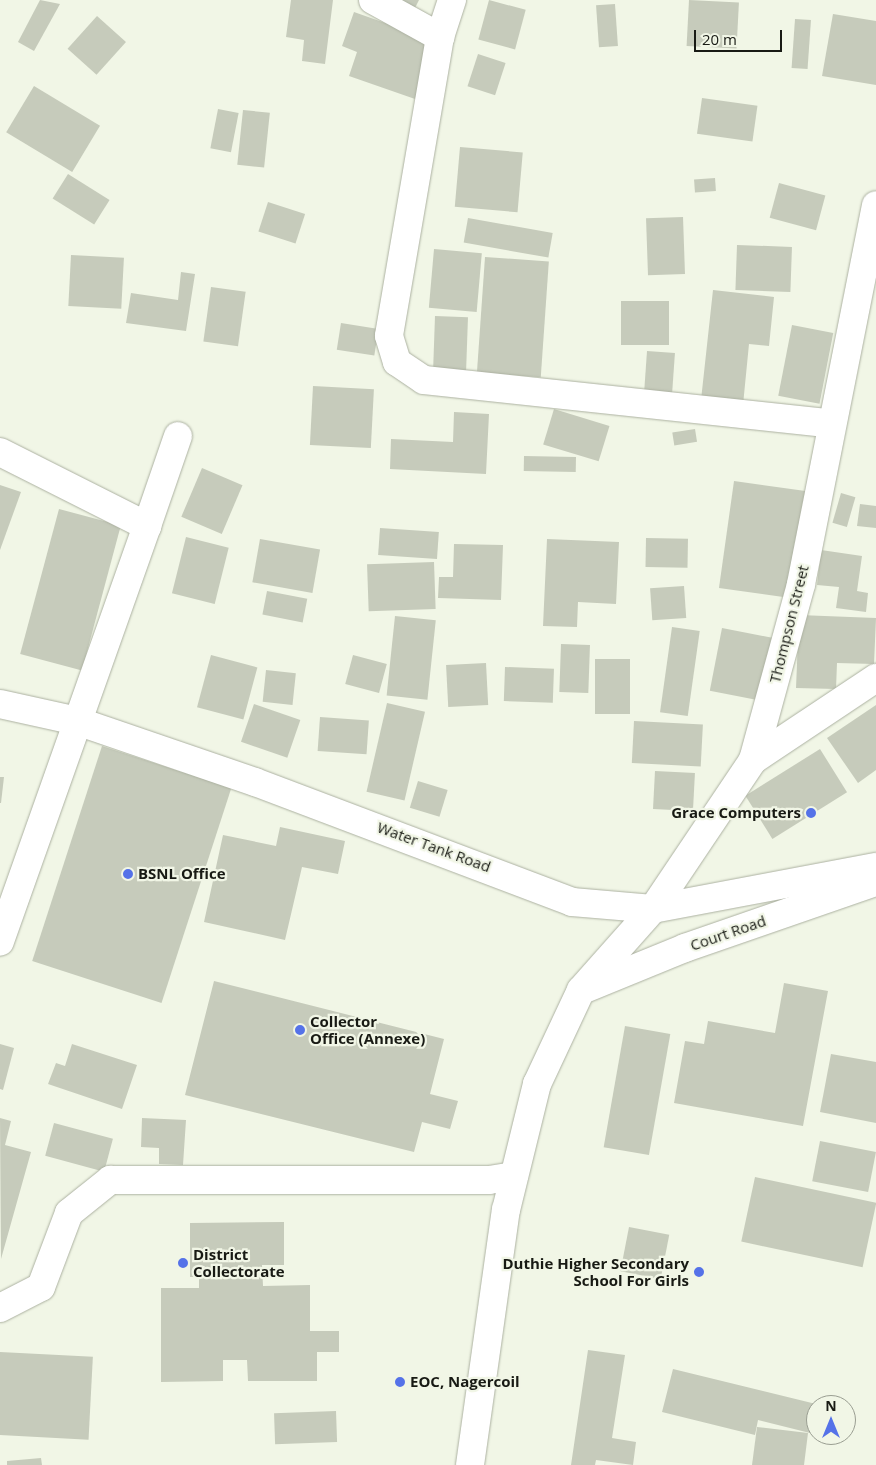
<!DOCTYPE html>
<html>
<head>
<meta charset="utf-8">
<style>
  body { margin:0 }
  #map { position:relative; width:876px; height:1465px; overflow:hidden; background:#f1f6e6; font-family:"Open Sans",sans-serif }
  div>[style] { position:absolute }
  .building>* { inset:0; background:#c6cbbb; transform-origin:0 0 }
  .roads { filter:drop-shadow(0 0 1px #acb1a1) drop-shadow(0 0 1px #acb1a1) }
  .minor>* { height:28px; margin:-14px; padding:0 14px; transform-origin:14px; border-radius:14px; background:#fff }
  .tertiary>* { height:28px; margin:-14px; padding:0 14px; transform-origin:14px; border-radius:14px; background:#fff }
  .secondary>* { height:28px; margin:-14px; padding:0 14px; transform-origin:14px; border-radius:14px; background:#fff }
  .dots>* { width:14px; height:14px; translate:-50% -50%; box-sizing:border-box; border:2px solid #f1f6e6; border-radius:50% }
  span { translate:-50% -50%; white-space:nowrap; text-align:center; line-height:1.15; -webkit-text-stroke:4.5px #f1f6e6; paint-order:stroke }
  .street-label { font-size:15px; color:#181a14 }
  .poi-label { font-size:15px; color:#181a14; font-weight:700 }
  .right { translate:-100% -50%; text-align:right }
  .left { translate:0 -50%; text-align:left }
  .north { position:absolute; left:806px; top:1395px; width:50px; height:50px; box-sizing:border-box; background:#f1f6e6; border:1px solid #9a9e92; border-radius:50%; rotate:0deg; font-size:14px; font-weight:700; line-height:20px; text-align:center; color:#181a14 }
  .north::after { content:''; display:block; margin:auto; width:18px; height:22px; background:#5572e8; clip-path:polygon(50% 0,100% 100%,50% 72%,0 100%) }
  .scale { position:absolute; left:694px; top:30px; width:88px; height:22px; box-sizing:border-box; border:2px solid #181a14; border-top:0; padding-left:6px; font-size:15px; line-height:18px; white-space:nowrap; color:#181a14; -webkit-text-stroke:4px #f1f6e6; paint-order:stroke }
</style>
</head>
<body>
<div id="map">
  <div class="building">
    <i style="clip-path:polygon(40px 0,60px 4px,34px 51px,18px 42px)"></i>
    <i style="clip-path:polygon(291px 0,333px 0,325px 64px,302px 61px,304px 40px,286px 37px)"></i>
    <i style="clip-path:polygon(395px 0,419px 0,414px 10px)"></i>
    <i style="left:489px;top:0;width:38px;height:41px;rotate:15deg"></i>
    <i style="left:689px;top:0;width:50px;height:46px;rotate:3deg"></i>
    <i style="left:615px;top:4px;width:42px;height:19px;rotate:86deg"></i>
    <i style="clip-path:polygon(354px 12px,436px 41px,415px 99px,349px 76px,357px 52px,342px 46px)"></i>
    <i style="clip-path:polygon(833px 14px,876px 21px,876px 85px,822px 76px)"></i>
    <i style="left:97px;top:16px;width:39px;height:44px;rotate:42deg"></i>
    <i style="left:795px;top:19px;width:16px;height:49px;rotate:4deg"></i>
    <i style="left:478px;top:54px;width:29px;height:34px;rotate:18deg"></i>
    <i style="left:34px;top:86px;width:77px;height:54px;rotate:31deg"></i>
    <i style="left:702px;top:98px;width:56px;height:36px;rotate:8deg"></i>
    <i style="left:218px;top:109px;width:21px;height:40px;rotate:11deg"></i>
    <i style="left:243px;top:110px;width:27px;height:55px;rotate:6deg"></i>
    <i style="left:460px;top:147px;width:63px;height:60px;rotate:5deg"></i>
    <i style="left:68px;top:174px;width:49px;height:29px;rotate:32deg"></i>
    <i style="left:715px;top:178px;width:13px;height:21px;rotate:86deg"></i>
    <i style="left:779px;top:183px;width:48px;height:36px;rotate:15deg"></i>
    <i style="left:268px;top:202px;width:39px;height:31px;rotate:18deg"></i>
    <i style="left:683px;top:217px;width:57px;height:37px;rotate:88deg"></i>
    <i style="left:468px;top:218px;width:86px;height:25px;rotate:10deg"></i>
    <i style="left:737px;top:245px;width:55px;height:45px;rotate:2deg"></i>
    <i style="left:434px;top:249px;width:48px;height:59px;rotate:5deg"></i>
    <i style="left:71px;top:255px;width:53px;height:51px;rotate:3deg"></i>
    <i style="left:485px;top:257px;width:64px;height:116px;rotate:4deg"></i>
    <i style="clip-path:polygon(181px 272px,195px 274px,186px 331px,126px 323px,131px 293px,178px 300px)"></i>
    <i style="left:211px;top:287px;width:35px;height:55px;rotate:8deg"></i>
    <i style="clip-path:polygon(713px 290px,774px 297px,769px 346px,749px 344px,743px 405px,701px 400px)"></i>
    <i style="left:621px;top:301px;width:48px;height:44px"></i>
    <i style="left:435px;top:316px;width:33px;height:57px;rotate:2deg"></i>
    <i style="left:341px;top:323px;width:38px;height:27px;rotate:9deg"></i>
    <i style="left:792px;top:325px;width:42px;height:72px;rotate:11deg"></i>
    <i style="left:647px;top:351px;width:28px;height:51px;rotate:4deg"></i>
    <i style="left:313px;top:386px;width:61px;height:59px;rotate:3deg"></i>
    <i style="left:554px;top:409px;width:58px;height:37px;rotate:17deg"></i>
    <i style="clip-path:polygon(454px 412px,489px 414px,486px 474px,390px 469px,391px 439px,453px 442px)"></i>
    <i style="left:695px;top:429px;width:13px;height:23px;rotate:81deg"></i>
    <i style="left:524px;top:456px;width:52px;height:15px;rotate:1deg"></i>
    <i style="left:202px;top:468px;width:44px;height:53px;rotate:23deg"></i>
    <i style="left:734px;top:481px;width:74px;height:108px;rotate:8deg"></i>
    <i style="clip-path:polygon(0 485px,21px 492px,0 550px)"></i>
    <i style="left:841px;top:493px;width:15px;height:31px;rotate:16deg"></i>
    <i style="clip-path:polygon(860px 504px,876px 506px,876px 528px,857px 526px)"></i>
    <i style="left:59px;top:509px;width:64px;height:150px;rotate:15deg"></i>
    <i style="left:380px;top:528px;width:59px;height:27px;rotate:4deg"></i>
    <i style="left:186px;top:537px;width:44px;height:58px;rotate:14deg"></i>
    <i style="left:646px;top:538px;width:42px;height:29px;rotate:1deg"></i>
    <i style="left:260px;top:539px;width:61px;height:44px;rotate:10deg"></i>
    <i style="clip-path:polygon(547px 539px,619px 542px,616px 604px,578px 602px,577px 627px,543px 626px)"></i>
    <i style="clip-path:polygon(454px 544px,503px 545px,501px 600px,438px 598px,439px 577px,453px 577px)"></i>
    <i style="clip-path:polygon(821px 550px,862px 556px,857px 591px,868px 593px,866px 612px,836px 608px,839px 587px,817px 585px)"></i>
    <i style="left:434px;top:562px;width:47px;height:67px;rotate:88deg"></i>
    <i style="left:684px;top:586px;width:32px;height:34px;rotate:86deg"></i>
    <i style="left:267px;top:591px;width:41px;height:24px;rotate:11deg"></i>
    <i style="clip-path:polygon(799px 615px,876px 618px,874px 664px,837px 663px,836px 689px,796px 688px)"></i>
    <i style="left:395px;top:616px;width:41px;height:80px;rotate:6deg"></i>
    <i style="left:672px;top:627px;width:28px;height:86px;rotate:8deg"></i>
    <i style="left:722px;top:628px;width:51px;height:64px;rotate:11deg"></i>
    <i style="left:561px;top:644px;width:29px;height:48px;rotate:2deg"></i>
    <i style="left:211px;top:655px;width:48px;height:54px;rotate:15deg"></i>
    <i style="left:353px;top:655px;width:35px;height:30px;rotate:15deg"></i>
    <i style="left:595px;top:659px;width:35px;height:55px"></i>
    <i style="left:486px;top:663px;width:42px;height:40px;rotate:87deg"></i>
    <i style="left:505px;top:667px;width:49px;height:34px;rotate:2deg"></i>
    <i style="left:266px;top:670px;width:30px;height:32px;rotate:6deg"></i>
    <i style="left:387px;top:703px;width:39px;height:91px;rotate:13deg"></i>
    <i style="left:254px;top:704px;width:49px;height:40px;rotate:19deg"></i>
    <i style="clip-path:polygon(876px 705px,876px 770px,858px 783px,827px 738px)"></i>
    <i style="left:320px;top:717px;width:49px;height:34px;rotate:4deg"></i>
    <i style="left:634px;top:721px;width:69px;height:42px;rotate:3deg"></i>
    <i style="left:102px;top:746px;width:136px;height:226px;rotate:18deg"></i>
    <i style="left:820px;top:749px;width:51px;height:88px;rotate:58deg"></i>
    <i style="left:655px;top:771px;width:40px;height:38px;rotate:3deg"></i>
    <i style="clip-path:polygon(0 777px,4px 777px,1px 803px,0 803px)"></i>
    <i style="left:418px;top:781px;width:31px;height:28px;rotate:17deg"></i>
    <i style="clip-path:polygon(280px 827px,345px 841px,338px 874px,302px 867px,285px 940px,204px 922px,223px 835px,276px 846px)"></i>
    <i style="clip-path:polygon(214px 981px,444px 1039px,430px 1094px,458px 1101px,450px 1129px,422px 1122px,414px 1152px,185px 1095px)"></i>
    <i style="clip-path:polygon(784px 983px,828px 991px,803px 1126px,674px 1103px,685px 1041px,704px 1044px,708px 1021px,775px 1033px)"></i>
    <i style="left:625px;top:1026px;width:46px;height:123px;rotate:10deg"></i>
    <i style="clip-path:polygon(0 1044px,14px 1048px,3px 1090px,0 1089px)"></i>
    <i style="clip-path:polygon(72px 1044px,137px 1065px,122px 1109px,48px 1084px,56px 1063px,65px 1066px)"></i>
    <i style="clip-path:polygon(831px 1054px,876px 1062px,876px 1123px,820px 1112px)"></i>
    <i style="clip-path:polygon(0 1118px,11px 1121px,5px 1145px,31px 1152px,1px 1259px)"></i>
    <i style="clip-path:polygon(142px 1118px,186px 1120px,183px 1165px,159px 1164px,159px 1148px,141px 1147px)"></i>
    <i style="left:54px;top:1123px;width:61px;height:34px;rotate:15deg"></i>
    <i style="left:820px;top:1141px;width:57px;height:41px;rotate:11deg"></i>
    <i style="left:755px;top:1177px;width:124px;height:66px;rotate:12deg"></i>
    <i style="clip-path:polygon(284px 1222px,284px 1265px,262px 1265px,263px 1286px,310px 1285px,310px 1331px,339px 1331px,339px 1352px,317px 1352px,317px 1381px,248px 1381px,247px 1360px,223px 1360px,223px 1381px,161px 1382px,161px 1288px,199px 1288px,199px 1277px,190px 1277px,190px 1223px)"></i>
    <i style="left:629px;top:1227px;width:41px;height:45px;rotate:11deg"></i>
    <i style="clip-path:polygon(588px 1350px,625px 1355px,612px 1438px,636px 1442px,633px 1465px,596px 1460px,595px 1465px,571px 1465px)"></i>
    <i style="left:0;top:1352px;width:93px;height:83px;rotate:3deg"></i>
    <i style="clip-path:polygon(673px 1369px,816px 1404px,814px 1434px,758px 1420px,755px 1435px,662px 1412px)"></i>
    <i style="left:336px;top:1411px;width:31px;height:62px;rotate:88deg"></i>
    <i style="clip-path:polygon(757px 1427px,808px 1433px,804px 1465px,752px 1465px)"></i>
    <i style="clip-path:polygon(41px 1458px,42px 1465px,7px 1465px,7px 1461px)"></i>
  </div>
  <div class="roads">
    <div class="minor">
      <i style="left:373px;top:0;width:77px;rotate:28.9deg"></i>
      <i style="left:452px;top:0;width:39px;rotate:108deg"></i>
      <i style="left:440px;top:37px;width:303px;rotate:99.7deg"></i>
      <i style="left:389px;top:336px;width:27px;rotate:73deg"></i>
      <i style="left:397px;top:362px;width:32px;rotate:34deg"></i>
      <i style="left:424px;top:380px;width:407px;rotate:6.1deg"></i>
      <i style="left:0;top:452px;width:165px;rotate:26.7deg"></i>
      <i style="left:147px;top:526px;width:441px;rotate:109.5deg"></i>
      <i style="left:147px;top:526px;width:95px;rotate:-71deg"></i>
      <i style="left:753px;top:760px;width:148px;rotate:-33.7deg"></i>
      <i style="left:0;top:1308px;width:46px;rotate:-27.1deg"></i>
      <i style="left:41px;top:1287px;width:79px;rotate:-69.3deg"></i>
      <i style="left:69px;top:1213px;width:53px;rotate:-38.8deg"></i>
      <i style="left:110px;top:1180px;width:379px"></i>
      <i style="left:489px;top:1180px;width:25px;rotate:-9deg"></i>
    </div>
    <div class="tertiary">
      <i style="left:0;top:704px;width:79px;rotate:12.4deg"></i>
      <i style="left:77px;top:721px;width:188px;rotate:18.9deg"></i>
      <i style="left:255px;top:782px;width:339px;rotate:20.7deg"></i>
      <i style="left:572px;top:902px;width:81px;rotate:4.9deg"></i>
      <i style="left:653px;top:909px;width:227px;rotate:-10.7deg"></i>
    </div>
    <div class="secondary">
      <i style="left:587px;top:988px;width:106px;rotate:-22.2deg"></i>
      <i style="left:685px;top:948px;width:202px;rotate:-19.1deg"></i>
      <i style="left:470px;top:1465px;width:258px;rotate:-82deg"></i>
      <i style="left:506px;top:1210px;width:130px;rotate:-76.2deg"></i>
      <i style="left:537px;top:1084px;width:104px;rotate:-64.9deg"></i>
      <i style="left:581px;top:990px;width:108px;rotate:-48.4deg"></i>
      <i style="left:653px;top:909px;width:179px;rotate:-56.1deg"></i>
      <i style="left:753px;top:760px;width:182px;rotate:-74.7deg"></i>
      <i style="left:801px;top:584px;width:386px;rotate:-78.8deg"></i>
    </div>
  </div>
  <div class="dots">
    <i style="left:811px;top:813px;background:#5572e8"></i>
    <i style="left:128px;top:874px;background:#5572e8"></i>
    <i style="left:300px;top:1030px;background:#5572e8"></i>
    <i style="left:183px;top:1263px;background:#5572e8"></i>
    <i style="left:699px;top:1272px;background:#5572e8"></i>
    <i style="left:400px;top:1382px;background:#5572e8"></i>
  </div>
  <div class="street-label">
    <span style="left:789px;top:624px;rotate:-76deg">Thompson Street</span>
    <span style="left:434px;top:847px;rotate:20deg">Water Tank Road</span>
    <span style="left:728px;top:933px;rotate:-19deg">Court Road</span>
  </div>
  <div class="poi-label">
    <span class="right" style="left:801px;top:813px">Grace Computers</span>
    <span class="left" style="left:138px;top:874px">BSNL Office</span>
    <span class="left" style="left:310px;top:1030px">Collector<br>Office (Annexe)</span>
    <span class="left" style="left:193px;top:1263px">District<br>Collectorate</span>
    <span class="right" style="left:689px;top:1272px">Duthie Higher Secondary<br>School For Girls</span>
    <span class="left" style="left:410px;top:1382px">EOC, Nagercoil</span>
  </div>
  <div class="north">N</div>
  <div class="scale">20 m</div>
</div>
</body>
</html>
